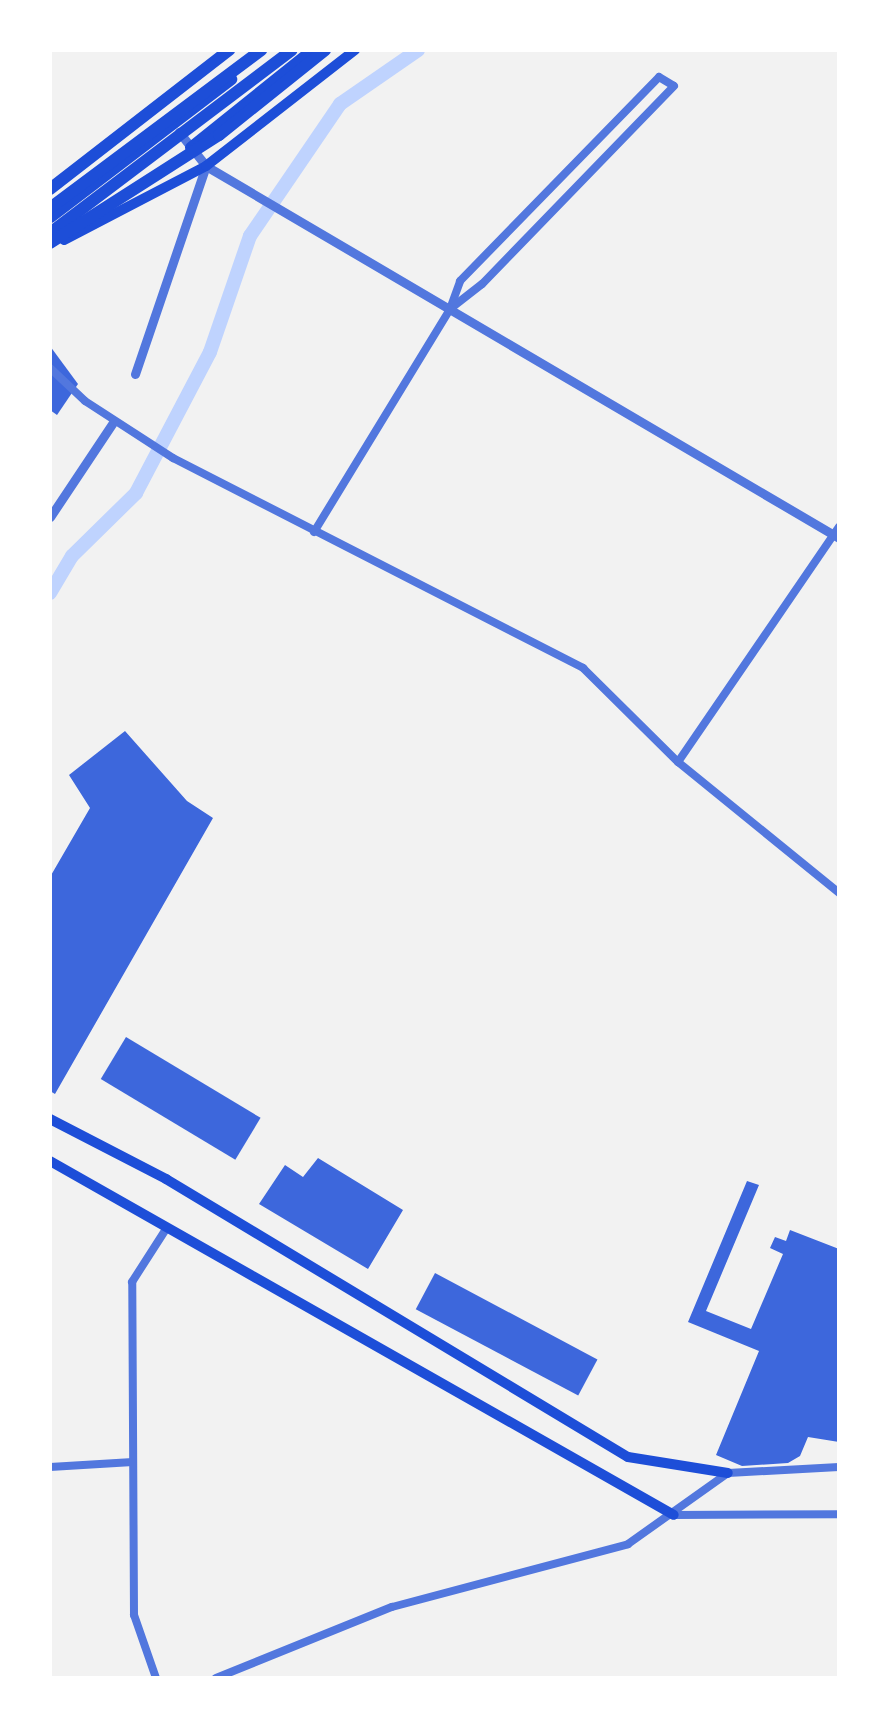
<!DOCTYPE html>
<html>
<head>
<meta charset="utf-8">
<style>
  body { margin:0 }
  #map { position:relative; width:889px; height:1728px; overflow:hidden; background:#f2f2f2; font-family:"Work Sans",sans-serif }
  div>[style] { position:absolute }
  .canal>* { height:14px; margin:-7px; padding:0 7px; transform-origin:7px; border-radius:7px; background:#bfd3fe }
  .building>* { inset:0; background:#3d67dc; transform-origin:0 0 }
  .minor>* { height:8px; margin:-4px; padding:0 4px; transform-origin:4px; border-radius:4px; background:#5277de }
  .tertiary>* { height:9px; margin:-4.5px; padding:0 4.5px; transform-origin:4.5px; border-radius:4.5px; background:#5277de }
  .secondary>* { height:10px; margin:-5px; padding:0 5px; transform-origin:5px; border-radius:5px; background:#1d4ed8 }
  .primary>* { height:11px; margin:-5.5px; padding:0 5.5px; transform-origin:5.5px; border-radius:5.5px; background:#1d4ed8 }
  .trunk>* { height:12px; margin:-6px; padding:0 6px; transform-origin:6px; border-radius:6px; background:#1d4ed8 }
  span { translate:-50% -50%; white-space:nowrap; text-align:center; line-height:1.15; -webkit-text-stroke:9px #fff; paint-order:stroke }
  .frame { position:absolute; inset:0; border:52px solid #fff; pointer-events:none }
</style>
</head>
<body>
<div id="map">
  <div class="canal">
    <i style="left:50px;top:593px;width:43px;rotate:-59.3deg"></i>
    <i style="left:72px;top:556px;width:90px;rotate:-44.5deg"></i>
    <i style="left:136px;top:493px;width:159px;rotate:-62.3deg"></i>
    <i style="left:210px;top:352px;width:123px;rotate:-71deg"></i>
    <i style="left:250px;top:236px;width:160px;rotate:-55.7deg"></i>
    <i style="left:340px;top:104px;width:95px;rotate:-34.7deg"></i>
  </div>
  <div class="building">
    <i style="clip-path:polygon(50px 346px,78px 384px,57px 415px,50px 410px)"></i>
    <i style="clip-path:polygon(125px 731px,187px 801px,213px 818px,55px 1094px,50px 1091px,50px 877px,90px 808px,69px 775px)"></i>
    <i style="left:126px;top:1037px;width:157px;height:49px;rotate:31deg"></i>
    <i style="clip-path:polygon(318px 1158px,403px 1210px,368px 1269px,259px 1204px,285px 1165px,303px 1177px)"></i>
    <i style="clip-path:polygon(747px 1181px,759px 1185px,706px 1311px,751px 1329px,783px 1254px,770px 1248px,775px 1237px,786px 1241px,790px 1230px,839px 1249px,839px 1442px,808px 1437px,800px 1456px,788px 1463px,742px 1466px,716px 1455px,759px 1351px,688px 1322px)"></i>
    <i style="left:435px;top:1273px;width:184px;height:41px;rotate:28deg"></i>
  </div>
  <div class="minor">
    <i style="left:50px;top:368px;width:48px;rotate:43.3deg"></i>
    <i style="left:85px;top:401px;width:105px;rotate:32.9deg"></i>
    <i style="left:173px;top:458px;width:461px;rotate:27.1deg"></i>
    <i style="left:583px;top:668px;width:134px;rotate:44.7deg"></i>
    <i style="left:678px;top:762px;width:208px;rotate:39.1deg"></i>
    <i style="left:314px;top:532px;width:261px;rotate:-58.6deg"></i>
    <i style="left:450px;top:309px;width:30px;rotate:-70deg"></i>
    <i style="left:460px;top:281px;width:285px;rotate:-45.7deg"></i>
    <i style="left:659px;top:77px;width:17px;rotate:31deg"></i>
    <i style="left:674px;top:86px;width:276px;rotate:134.1deg"></i>
    <i style="left:482px;top:284px;width:41px;rotate:142deg"></i>
    <i style="left:678px;top:762px;width:285px;rotate:-55.6deg"></i>
    <i style="left:50px;top:1467px;width:83px;rotate:-3.4deg"></i>
    <i style="left:674px;top:1515px;width:165px;rotate:-0.3deg"></i>
    <i style="left:156px;top:1678px;width:67px;rotate:-109.2deg"></i>
    <i style="left:134px;top:1615px;width:333px;rotate:-90.3deg"></i>
    <i style="left:132px;top:1282px;width:63px;rotate:-57.3deg"></i>
    <i style="left:216px;top:1678px;width:190px;rotate:-22deg"></i>
    <i style="left:392px;top:1607px;width:244px;rotate:-14.9deg"></i>
    <i style="left:628px;top:1544px;width:123px;rotate:-35.4deg"></i>
    <i style="left:728px;top:1473px;width:111px;rotate:-3.1deg"></i>
  </div>
  <div class="tertiary">
    <i style="left:179px;top:132px;width:43px;rotate:51.5deg"></i>
    <i style="left:206px;top:166px;width:734px;rotate:30.44deg"></i>
    <i style="left:135px;top:374px;width:220px;rotate:-71.2deg"></i>
    <i style="left:50px;top:517px;width:115px;rotate:-56.3deg"></i>
  </div>
  <div class="secondary">
    <i style="left:64px;top:240px;width:160px;rotate:-27.5deg"></i>
    <i style="left:206px;top:166px;width:189px;rotate:-37.9deg"></i>
    <i style="left:50px;top:1119px;width:131px;rotate:27.3deg"></i>
    <i style="left:166px;top:1179px;width:539px;rotate:31.04deg"></i>
    <i style="left:628px;top:1457px;width:101px;rotate:9.1deg"></i>
    <i style="left:50px;top:1161px;width:717px;rotate:29.57deg"></i>
  </div>
  <div class="primary">
    <i style="left:190px;top:147px;width:155px;rotate:-38.7deg"></i>
    <i style="left:50px;top:217px;width:228px;rotate:-37.3deg"></i>
  </div>
  <div class="trunk">
    <i style="left:50px;top:189px;width:227px;rotate:-37.8deg"></i>
    <i style="left:50px;top:208px;width:264px;rotate:-36.8deg"></i>
    <i style="left:50px;top:233px;width:303px;rotate:-37.1deg"></i>
    <i style="left:50px;top:243px;width:201px;rotate:-32.6deg"></i>
    <i style="left:219px;top:135px;width:136px;rotate:-38.7deg"></i>
  </div>
  <div class="frame"></div>
</div>
</body>
</html>
